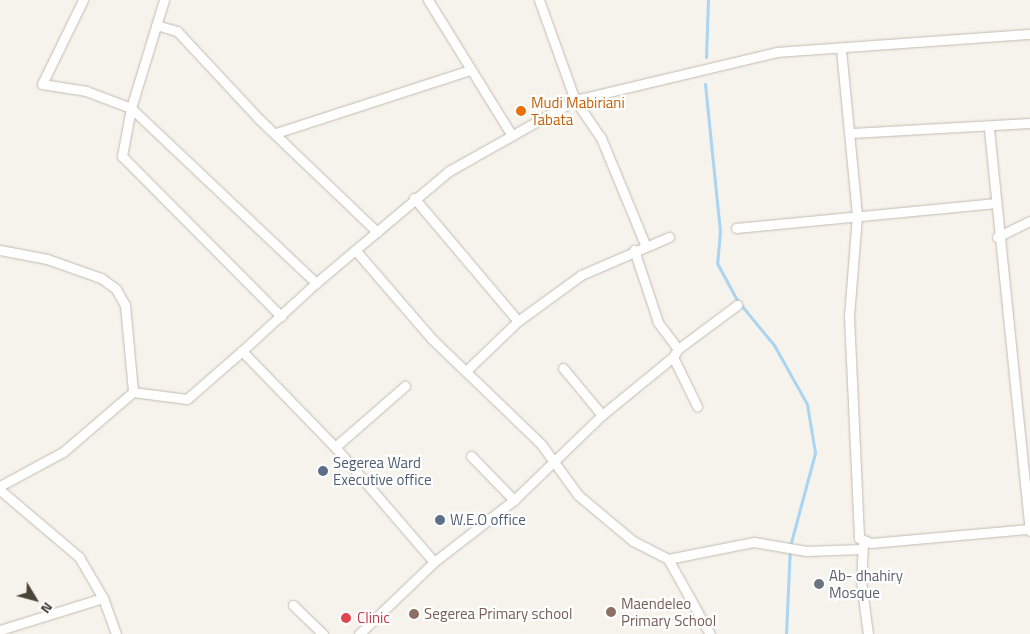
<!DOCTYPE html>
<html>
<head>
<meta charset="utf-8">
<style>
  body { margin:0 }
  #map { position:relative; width:1030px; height:634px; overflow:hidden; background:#f6f3ec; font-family:"Titillium Web",sans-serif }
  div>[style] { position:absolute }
  .stream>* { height:3px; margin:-1.5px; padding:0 1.5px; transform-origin:1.5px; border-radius:1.5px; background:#a9d4f2 }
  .roads { filter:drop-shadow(0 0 1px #c2bbae) drop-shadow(0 0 1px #c2bbae) }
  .minor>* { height:9px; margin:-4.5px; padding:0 4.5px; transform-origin:4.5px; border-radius:4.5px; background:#fff }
  .dots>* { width:14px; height:14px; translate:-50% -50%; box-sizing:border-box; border:2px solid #fff; border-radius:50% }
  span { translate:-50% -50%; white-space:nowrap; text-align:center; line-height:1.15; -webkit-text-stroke:4.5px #fff; paint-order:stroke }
  .food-label { font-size:15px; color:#c56008 }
  .left { translate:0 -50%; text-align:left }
  .service-label { font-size:15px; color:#4e5e75 }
  .worship-label { font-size:15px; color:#5b616d }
  .education-label { font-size:15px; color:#785e54 }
  .health-label { font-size:15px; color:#be3a42 }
  .north { position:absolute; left:10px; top:574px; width:50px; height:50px; -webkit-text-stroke:4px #fff; paint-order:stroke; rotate:127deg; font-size:14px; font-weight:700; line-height:20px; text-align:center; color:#4b4439 }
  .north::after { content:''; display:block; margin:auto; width:18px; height:22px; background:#4b4439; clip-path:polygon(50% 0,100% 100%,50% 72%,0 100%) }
</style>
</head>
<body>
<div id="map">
  <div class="stream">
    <i style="left:706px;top:57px;width:57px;rotate:-88deg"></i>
    <i style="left:705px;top:84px;width:148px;rotate:84.2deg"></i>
    <i style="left:720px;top:231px;width:32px;rotate:95deg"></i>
    <i style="left:717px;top:263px;width:42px;rotate:61.6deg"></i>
    <i style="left:737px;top:300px;width:58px;rotate:50.6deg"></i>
    <i style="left:774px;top:345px;width:68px;rotate:60.8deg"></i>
    <i style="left:807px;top:404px;width:50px;rotate:80.7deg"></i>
    <i style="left:815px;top:453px;width:96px;rotate:105deg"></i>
    <i style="left:790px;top:546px;width:88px;rotate:92.6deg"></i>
  </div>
  <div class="roads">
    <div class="minor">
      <i style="left:83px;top:0;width:93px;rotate:116deg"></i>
      <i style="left:42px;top:84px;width:45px;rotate:9deg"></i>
      <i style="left:86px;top:91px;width:48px;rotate:20.7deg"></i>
      <i style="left:131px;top:108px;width:255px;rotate:43.4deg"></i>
      <i style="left:164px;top:0;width:113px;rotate:107deg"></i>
      <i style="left:131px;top:108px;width:49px;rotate:100.6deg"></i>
      <i style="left:122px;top:156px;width:226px;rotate:45.2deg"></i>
      <i style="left:428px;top:0;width:158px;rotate:58.2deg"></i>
      <i style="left:539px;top:0;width:106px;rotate:70.2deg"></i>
      <i style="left:575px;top:100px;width:46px;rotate:55.6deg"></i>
      <i style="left:601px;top:138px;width:115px;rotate:67.5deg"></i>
      <i style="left:156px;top:25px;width:22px;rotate:16deg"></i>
      <i style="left:177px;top:31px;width:122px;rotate:47deg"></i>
      <i style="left:260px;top:120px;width:162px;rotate:43.7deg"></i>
      <i style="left:841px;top:49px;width:167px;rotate:84.5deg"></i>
      <i style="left:857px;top:215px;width:101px;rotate:94.5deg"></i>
      <i style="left:849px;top:316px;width:222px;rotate:87.4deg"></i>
      <i style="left:859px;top:538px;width:13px;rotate:23deg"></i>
      <i style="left:871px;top:543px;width:159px;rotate:-5.1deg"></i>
      <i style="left:989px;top:129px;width:404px;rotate:84.2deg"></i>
      <i style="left:276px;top:133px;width:204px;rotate:-18deg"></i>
      <i style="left:852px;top:133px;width:178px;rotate:-3.2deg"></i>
      <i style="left:414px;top:198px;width:161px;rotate:49.8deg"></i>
      <i style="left:736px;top:228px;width:259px;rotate:-5.5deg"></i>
      <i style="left:997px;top:237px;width:37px;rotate:-26deg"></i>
      <i style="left:0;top:250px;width:48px;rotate:10.8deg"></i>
      <i style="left:47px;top:259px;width:57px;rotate:19.4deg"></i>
      <i style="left:101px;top:278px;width:19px;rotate:36deg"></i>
      <i style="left:116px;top:289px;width:18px;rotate:61deg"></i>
      <i style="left:125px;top:305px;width:87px;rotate:84.7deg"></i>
      <i style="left:356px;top:251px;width:116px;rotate:49.2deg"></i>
      <i style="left:432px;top:339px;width:151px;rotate:43.9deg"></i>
      <i style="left:541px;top:444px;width:63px;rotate:54deg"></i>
      <i style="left:578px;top:495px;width:72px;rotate:39.9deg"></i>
      <i style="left:633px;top:541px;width:39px;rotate:27deg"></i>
      <i style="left:668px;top:559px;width:86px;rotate:60.8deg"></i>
      <i style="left:678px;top:349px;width:74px;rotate:-36.7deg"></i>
      <i style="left:673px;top:357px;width:55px;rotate:63.9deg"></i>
      <i style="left:563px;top:368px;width:61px;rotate:50.3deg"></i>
      <i style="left:467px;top:370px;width:71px;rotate:-43.9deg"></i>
      <i style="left:518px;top:321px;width:78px;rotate:-36.1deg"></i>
      <i style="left:581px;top:275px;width:96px;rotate:-23.4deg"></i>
      <i style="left:335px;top:447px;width:93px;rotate:-41.1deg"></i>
      <i style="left:471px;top:456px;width:62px;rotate:45.7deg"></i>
      <i style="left:0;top:486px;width:72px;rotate:-28.4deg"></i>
      <i style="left:63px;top:452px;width:92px;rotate:-40.6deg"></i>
      <i style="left:133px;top:392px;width:54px;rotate:7.4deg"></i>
      <i style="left:187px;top:399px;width:73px;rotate:-41.1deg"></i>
      <i style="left:0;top:490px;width:104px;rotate:40.3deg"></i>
      <i style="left:79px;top:557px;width:48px;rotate:59.7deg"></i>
      <i style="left:103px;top:598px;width:38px;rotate:70deg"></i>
      <i style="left:863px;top:544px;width:37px;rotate:93deg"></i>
      <i style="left:861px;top:581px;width:53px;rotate:82.5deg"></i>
      <i style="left:668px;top:559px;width:88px;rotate:-11.2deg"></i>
      <i style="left:754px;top:542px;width:53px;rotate:9.8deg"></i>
      <i style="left:806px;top:551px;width:56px;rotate:-2deg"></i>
      <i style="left:434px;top:562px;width:152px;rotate:-130.7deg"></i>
      <i style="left:335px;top:447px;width:134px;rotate:-134.1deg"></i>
      <i style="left:242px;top:351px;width:100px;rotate:-42.6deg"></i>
      <i style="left:316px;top:283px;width:174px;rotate:-40.1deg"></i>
      <i style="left:449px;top:171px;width:145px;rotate:-29.4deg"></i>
      <i style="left:575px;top:100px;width:208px;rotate:-13.4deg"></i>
      <i style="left:777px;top:52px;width:254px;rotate:-4.1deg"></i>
      <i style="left:293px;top:605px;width:42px;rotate:44deg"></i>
      <i style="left:0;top:630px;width:108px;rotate:-17.3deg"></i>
      <i style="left:359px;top:634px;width:104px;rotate:-43.8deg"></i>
      <i style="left:434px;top:562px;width:101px;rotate:-37.8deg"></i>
      <i style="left:514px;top:500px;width:122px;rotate:-44deg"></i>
      <i style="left:602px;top:415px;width:92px;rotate:-39.2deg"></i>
      <i style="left:673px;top:357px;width:9px;rotate:-58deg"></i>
      <i style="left:678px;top:349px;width:34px;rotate:-127deg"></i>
      <i style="left:658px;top:322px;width:76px;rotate:-108.4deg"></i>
    </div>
  </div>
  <div class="dots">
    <i style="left:521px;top:111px;background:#e8710a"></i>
    <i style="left:323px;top:471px;background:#5c6f8a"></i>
    <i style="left:440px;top:520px;background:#5c6f8a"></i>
    <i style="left:819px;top:584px;background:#6b7280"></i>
    <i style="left:611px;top:612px;background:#8d6e63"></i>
    <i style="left:414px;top:614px;background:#8d6e63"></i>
    <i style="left:346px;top:618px;background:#e0444e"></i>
  </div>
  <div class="food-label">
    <span class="left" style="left:531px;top:111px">Mudi Mabiriani<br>Tabata</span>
  </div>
  <div class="service-label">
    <span class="left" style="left:333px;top:471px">Segerea Ward<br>Executive office</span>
    <span class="left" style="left:450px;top:520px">W.E.O office</span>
  </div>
  <div class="worship-label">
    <span class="left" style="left:829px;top:584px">Ab- dhahiry<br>Mosque</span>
  </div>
  <div class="education-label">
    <span class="left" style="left:621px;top:612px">Maendeleo<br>Primary School</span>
    <span class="left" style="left:424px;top:614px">Segerea Primary school</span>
  </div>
  <div class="health-label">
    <span class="left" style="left:357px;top:618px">Clinic</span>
  </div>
  <div class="north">N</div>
</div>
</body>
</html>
